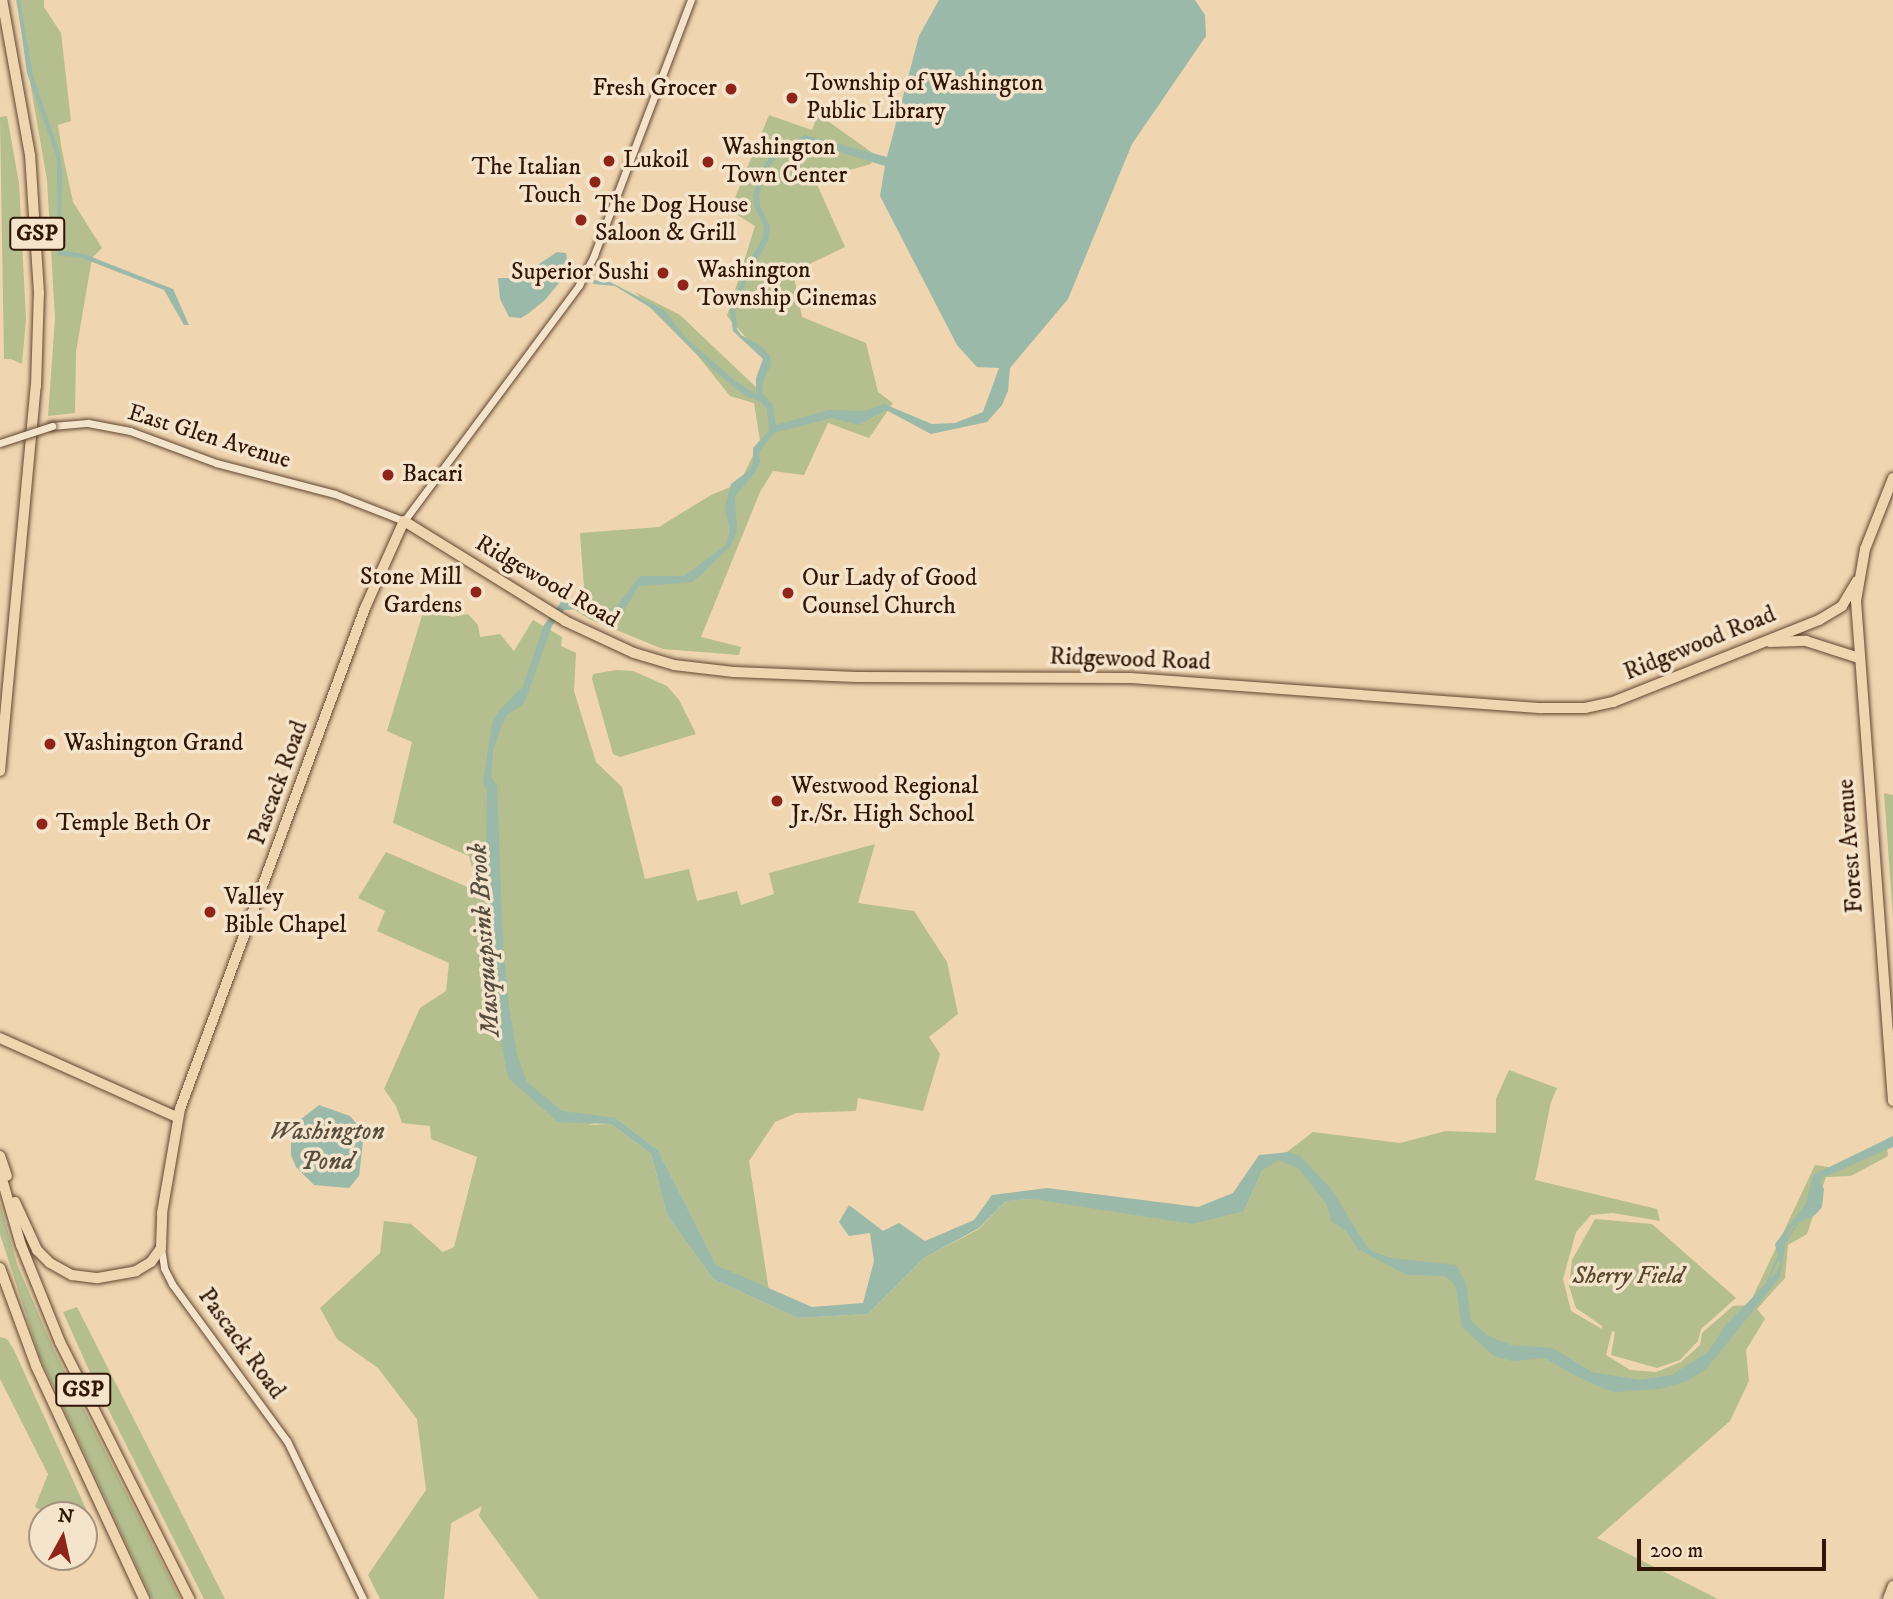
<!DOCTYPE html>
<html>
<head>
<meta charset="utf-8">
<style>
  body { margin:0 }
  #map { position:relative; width:1893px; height:1599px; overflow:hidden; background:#efd5b0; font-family:"IM FELL DW Pica",serif }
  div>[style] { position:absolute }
  .green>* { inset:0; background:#b4be8f }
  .water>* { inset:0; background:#9ab9a9 }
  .stream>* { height:2px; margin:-1px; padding:0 1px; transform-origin:1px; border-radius:1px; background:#9ab9a9 }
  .roads { filter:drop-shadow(0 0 2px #604630) drop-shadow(0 0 2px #604630) }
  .minor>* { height:7px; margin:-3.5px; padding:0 3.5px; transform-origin:3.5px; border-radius:3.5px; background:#f5e4cc }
  .major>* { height:10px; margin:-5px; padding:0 5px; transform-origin:5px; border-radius:5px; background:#efd5b0 }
  .highway>* { height:10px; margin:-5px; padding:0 5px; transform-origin:5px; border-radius:5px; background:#efd5b0 }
  .bridges { filter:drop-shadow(0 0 2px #604630) drop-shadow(0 0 2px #604630) }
  .minor-bridge>* { height:7px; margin:-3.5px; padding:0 3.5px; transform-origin:3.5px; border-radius:3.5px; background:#f5e4cc }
  .dots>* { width:19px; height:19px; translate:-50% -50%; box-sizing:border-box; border:4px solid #f5e4cc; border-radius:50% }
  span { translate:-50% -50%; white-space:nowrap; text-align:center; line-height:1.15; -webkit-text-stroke:7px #f5e4cc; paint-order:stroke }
  .shield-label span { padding:2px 5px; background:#f5e4cc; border:2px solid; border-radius:5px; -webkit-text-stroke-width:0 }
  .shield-label { font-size:23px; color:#311606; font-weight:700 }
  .poi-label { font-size:24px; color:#311606 }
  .left { translate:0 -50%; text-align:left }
  .right { translate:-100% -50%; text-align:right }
  .street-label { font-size:24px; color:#311606 }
  .park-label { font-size:24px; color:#58482f; font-style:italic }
  .water-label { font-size:26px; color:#564f3f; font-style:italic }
  .north { position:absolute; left:28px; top:1501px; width:70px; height:70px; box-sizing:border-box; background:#f5e4cc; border:2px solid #a7927d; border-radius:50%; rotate:8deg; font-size:19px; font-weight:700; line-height:28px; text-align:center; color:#311606 }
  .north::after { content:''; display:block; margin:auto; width:24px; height:32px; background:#8f2418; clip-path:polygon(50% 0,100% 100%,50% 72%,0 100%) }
  .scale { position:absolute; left:1637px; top:1539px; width:189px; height:32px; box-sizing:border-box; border:4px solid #311606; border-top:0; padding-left:9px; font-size:21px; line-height:24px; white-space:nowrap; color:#311606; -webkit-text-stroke:5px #f5e4cc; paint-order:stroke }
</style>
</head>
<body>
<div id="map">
  <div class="green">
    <i style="clip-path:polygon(16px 0,44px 0,44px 7px,61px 33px,71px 121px,58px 125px,62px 151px,73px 202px,102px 248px,92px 258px,76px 352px,75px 413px,48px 416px,55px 319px,47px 180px)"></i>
    <i style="clip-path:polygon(818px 114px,874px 154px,871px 164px,815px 180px,845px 247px,793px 272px,802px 317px,866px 343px,878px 392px,893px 403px,869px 438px,828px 423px,804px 475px,773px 471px,760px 492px,701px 637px,741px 647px,739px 655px,663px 649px,589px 619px,566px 604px,572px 602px,584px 588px,580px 533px,659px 527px,711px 495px,733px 486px,743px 476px,760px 441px,754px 403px,730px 396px,698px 356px,635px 292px,680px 315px,759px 390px,766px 360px,727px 316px,755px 226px,730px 210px,769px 115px,812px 130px)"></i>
    <i style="clip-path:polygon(7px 116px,19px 183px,26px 319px,22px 364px,11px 359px,4px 359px,0 117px)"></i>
    <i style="clip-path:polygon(424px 609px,452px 617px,468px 614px,478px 625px,480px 637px,500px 634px,514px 651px,533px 620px,562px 637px,561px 646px,576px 653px,574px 691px,596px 762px,622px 787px,645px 879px,689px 869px,697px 901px,737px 891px,741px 905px,774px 894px,769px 873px,875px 844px,858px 903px,914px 911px,947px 962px,958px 1014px,929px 1037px,940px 1054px,923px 1111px,858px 1098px,856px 1111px,796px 1113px,775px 1122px,749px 1161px,769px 1291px,716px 1265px,658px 1150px,616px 1118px,587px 1125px,611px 1124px,651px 1154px,667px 1215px,713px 1279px,798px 1318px,868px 1314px,924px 1258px,979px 1229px,1006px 1201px,1034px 1199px,1244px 1211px,1262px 1171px,1313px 1132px,1400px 1143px,1446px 1131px,1496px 1133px,1496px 1099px,1509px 1070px,1557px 1088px,1551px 1102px,1535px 1180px,1657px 1209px,1660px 1221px,1613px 1213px,1591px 1215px,1576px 1232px,1563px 1279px,1571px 1311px,1602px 1329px,1602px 1326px,1576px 1308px,1569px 1286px,1572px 1260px,1595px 1219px,1652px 1224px,1736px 1298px,1701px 1329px,1698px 1341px,1680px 1360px,1657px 1368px,1611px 1355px,1615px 1332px,1612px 1331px,1606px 1355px,1630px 1370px,1656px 1372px,1681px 1362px,1700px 1345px,1702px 1333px,1733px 1306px,1749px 1305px,1815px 1165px,1836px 1168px,1887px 1147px,1888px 1156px,1851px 1176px,1826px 1177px,1807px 1234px,1788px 1245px,1785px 1278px,1757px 1309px,1765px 1319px,1746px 1350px,1749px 1381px,1730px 1421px,1597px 1538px,1718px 1599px,539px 1599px,479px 1516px,482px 1506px,451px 1523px,444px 1599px,380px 1599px,368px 1575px,426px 1490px,417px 1419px,378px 1368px,337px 1339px,320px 1308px,380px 1253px,384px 1221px,411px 1224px,443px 1252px,454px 1247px,477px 1157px,431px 1139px,430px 1126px,402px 1123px,396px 1106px,384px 1089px,420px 1008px,446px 991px,449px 963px,377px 931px,385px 911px,358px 898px,386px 852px,472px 889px,475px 878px,469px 856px,393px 823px,412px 742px,387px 731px)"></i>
    <i style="clip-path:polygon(616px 670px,633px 671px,667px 686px,679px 700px,696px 734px,620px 757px,613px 754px,592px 679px,593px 674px)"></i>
    <i style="clip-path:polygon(1884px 793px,1893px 795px,1893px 917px)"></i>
    <i style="clip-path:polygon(0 1203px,17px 1264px,54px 1350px,180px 1599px,152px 1599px,39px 1355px,0 1234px)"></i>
    <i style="clip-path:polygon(77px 1307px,225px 1599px,204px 1599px,92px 1377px,63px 1312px)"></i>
    <i style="clip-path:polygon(0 1337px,7px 1339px,14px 1350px,86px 1509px,84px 1515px,49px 1515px,35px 1507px,48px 1474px,0 1379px)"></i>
  </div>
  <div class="water">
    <i style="clip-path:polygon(17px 0,20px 0,33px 76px,59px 151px,62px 171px,61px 250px,84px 254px,173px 289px,189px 325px,184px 325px,164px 290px,82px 258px,58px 255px,57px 158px,27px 73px)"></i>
    <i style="clip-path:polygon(evenodd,939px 0,1195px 0,1205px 15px,1206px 36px,1132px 144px,1068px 299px,1010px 368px,1008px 391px,1002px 405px,987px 422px,931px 434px,886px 410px,859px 425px,832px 418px,774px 433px,759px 452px,760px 462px,754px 474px,735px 496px,737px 530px,731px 546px,693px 582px,639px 586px,620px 617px,600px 616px,581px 609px,564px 610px,552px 626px,524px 704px,507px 715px,501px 727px,493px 751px,491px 777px,497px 785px,503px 945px,509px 1006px,517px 1055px,527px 1082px,562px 1111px,616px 1118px,658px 1150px,716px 1265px,812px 1307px,863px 1303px,874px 1261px,870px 1233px,849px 1236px,839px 1222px,849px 1205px,883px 1231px,899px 1223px,925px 1241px,974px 1220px,992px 1195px,1047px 1188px,1198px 1207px,1233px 1193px,1259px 1155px,1289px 1152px,1300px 1156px,1332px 1190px,1366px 1246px,1374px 1252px,1391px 1258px,1456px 1265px,1466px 1283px,1471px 1321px,1488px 1336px,1511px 1345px,1552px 1348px,1592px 1372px,1639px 1380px,1672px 1375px,1709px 1351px,1725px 1326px,1776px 1273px,1780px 1265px,1775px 1244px,1806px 1203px,1813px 1175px,1893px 1136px,1893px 1147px,1824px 1177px,1820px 1182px,1824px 1189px,1822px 1207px,1815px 1215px,1792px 1226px,1787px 1235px,1780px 1277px,1707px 1368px,1687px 1381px,1660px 1389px,1612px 1392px,1574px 1375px,1545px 1358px,1512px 1361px,1494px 1356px,1462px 1327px,1456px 1288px,1452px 1282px,1445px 1276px,1407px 1275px,1358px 1249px,1347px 1232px,1331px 1221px,1326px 1203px,1298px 1168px,1278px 1160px,1262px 1171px,1244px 1211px,1192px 1224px,1034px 1199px,1006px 1201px,979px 1228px,924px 1258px,868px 1314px,798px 1318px,713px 1279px,667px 1215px,651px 1154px,611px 1124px,558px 1122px,508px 1078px,485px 955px,493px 942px,486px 866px,487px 791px,483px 782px,492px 723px,498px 712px,523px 686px,544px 625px,561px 602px,578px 599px,614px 610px,640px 576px,684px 576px,726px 545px,730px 532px,725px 507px,731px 484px,747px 472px,753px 464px,753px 448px,769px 430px,767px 409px,761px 402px,744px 395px,712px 369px,651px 308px,615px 286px,593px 284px,594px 280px,610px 282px,664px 310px,686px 338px,734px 380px,756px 394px,756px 378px,763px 359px,733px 331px,730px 310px,747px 264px,763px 238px,764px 227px,754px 205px,753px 195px,763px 166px,776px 151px,805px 135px,887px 157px,919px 36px,939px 0,804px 141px,885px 166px,880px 196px,957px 345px,977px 367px,999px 368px,983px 412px,955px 423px,932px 424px,884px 404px,864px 411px,829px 410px,776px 425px,773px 405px,762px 393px,763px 381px,771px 365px,770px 356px,761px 346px,741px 335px,737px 329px,735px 310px,751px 270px,768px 241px,770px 226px,760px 206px,759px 195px,768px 168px,780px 154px,804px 141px)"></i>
    <i style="clip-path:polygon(557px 252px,566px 253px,567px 258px,559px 283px,545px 300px,529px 313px,521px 318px,509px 317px,500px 299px,498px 278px,518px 278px)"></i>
    <i style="clip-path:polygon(319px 1105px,350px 1116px,364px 1133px,359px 1176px,349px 1188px,314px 1185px,296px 1167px,291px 1155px,291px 1140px,300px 1120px)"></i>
  </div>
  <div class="stream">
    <i style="left:565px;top:269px;width:12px;rotate:24deg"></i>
    <i style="left:1785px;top:1243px;width:22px;rotate:-58deg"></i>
    <i style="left:1768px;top:1281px;width:26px;rotate:-67deg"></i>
  </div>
  <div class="roads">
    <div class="minor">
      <i style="left:52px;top:426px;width:36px;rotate:-5deg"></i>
      <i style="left:88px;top:423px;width:43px;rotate:10.8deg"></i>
      <i style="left:130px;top:431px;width:92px;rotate:20.4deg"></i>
      <i style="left:216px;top:463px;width:123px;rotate:14.6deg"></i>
      <i style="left:335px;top:494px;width:74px;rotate:21.4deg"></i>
      <i style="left:404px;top:521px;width:294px;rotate:-53.4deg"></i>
      <i style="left:579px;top:285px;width:34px;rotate:-63deg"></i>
      <i style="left:594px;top:255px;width:273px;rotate:-69.2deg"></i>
      <i style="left:161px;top:1248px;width:20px;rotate:81deg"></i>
      <i style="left:164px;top:1268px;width:18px;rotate:63deg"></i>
      <i style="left:172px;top:1284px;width:195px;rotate:53.8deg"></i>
      <i style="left:287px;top:1441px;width:175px;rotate:64.3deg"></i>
    </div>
    <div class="major">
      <i style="left:1893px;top:478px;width:76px;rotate:111.5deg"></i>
      <i style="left:1865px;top:549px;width:53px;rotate:99.8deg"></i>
      <i style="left:1856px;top:601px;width:501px;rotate:85.77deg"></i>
      <i style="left:1770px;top:642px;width:36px;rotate:-2deg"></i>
      <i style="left:1806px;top:641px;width:56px;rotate:17.8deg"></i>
      <i style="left:0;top:1038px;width:194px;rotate:24.1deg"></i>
      <i style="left:161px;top:1248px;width:35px;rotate:-88deg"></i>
      <i style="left:162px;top:1213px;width:106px;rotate:-80.2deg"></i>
      <i style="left:180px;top:1109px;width:534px;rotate:-69.73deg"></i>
      <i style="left:365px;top:608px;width:95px;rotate:-65.9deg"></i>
      <i style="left:404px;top:521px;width:190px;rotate:31.8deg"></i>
      <i style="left:565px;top:621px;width:76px;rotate:24.9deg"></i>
      <i style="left:634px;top:653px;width:42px;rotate:16.7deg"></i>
      <i style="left:674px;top:665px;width:60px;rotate:6.7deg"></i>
      <i style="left:734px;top:672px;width:123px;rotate:2.3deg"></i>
      <i style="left:857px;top:677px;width:274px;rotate:0.2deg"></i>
      <i style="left:1131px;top:678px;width:412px;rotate:4.2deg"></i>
      <i style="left:1542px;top:708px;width:43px"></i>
      <i style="left:1585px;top:708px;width:29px;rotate:-12deg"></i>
      <i style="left:1613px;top:702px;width:222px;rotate:-21.7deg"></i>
      <i style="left:1819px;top:620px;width:27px;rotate:-31deg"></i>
      <i style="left:1842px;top:606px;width:29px;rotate:-59deg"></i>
      <i style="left:1888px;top:1599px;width:14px;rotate:-69deg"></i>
    </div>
    <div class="highway">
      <i style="left:0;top:771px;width:387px;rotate:-84.7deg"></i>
      <i style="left:36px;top:386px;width:93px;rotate:-88.2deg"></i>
      <i style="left:39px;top:293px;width:138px;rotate:-93.7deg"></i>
      <i style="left:30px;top:155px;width:158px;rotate:-100.2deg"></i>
      <i style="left:0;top:1156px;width:21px;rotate:71deg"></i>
      <i style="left:0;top:1172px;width:76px;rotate:74deg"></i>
      <i style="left:21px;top:1245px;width:105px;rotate:68.1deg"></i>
      <i style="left:60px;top:1342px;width:288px;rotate:63.3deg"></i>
      <i style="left:15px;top:1202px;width:53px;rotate:65.4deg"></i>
      <i style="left:37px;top:1250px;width:18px;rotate:45deg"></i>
      <i style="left:50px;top:1263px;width:25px;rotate:29deg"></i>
      <i style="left:72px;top:1275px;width:26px;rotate:7deg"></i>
      <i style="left:98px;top:1278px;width:39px;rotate:-10deg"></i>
      <i style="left:136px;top:1271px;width:17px;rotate:-31deg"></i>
      <i style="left:151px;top:1262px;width:17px;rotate:-54deg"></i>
      <i style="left:0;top:1268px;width:104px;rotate:69.8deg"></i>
      <i style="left:36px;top:1366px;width:257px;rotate:65.1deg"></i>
    </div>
  </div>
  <div class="bridges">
    <div class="minor-bridge">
      <i style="left:0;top:443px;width:55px;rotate:-18.1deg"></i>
    </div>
  </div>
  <div class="dots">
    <i style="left:731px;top:89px;background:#8f2418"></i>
    <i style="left:792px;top:98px;background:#8f2418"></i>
    <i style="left:609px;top:161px;background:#8f2418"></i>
    <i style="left:708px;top:162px;background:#8f2418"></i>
    <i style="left:595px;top:182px;background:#8f2418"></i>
    <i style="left:581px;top:220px;background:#8f2418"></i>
    <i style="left:663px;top:273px;background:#8f2418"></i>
    <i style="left:683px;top:285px;background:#8f2418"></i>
    <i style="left:388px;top:475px;background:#8f2418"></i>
    <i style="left:476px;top:592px;background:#8f2418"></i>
    <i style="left:788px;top:593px;background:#8f2418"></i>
    <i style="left:50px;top:744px;background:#8f2418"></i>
    <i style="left:777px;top:801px;background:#8f2418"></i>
    <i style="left:42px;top:824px;background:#8f2418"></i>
    <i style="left:210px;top:912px;background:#8f2418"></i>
  </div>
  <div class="shield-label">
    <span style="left:37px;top:234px">GSP</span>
    <span style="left:83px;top:1390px">GSP</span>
  </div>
  <div class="poi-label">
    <span class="left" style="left:806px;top:98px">Township of Washington<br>Public Library</span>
    <span class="right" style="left:717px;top:89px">Fresh Grocer</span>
    <span class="left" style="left:722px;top:162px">Washington<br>Town Center</span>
    <span class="left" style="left:623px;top:161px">Lukoil</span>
    <span class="right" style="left:581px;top:182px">The Italian<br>Touch</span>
    <span class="left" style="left:595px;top:220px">The Dog House<br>Saloon &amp; Grill</span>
    <span class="left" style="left:697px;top:285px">Washington<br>Township Cinemas</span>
    <span class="right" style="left:649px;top:273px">Superior Sushi</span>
    <span class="left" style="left:402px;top:475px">Bacari</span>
    <span class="right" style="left:462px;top:592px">Stone Mill<br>Gardens</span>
    <span class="left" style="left:802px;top:593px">Our Lady of Good<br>Counsel Church</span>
    <span class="left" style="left:64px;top:744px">Washington Grand</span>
    <span class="left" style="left:791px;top:801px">Westwood Regional<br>Jr./Sr. High School</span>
    <span class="left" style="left:56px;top:824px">Temple Beth Or</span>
    <span class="left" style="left:224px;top:912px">Valley<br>Bible Chapel</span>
  </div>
  <div class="street-label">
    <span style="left:209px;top:437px;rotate:17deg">East Glen Avenue</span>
    <span style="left:547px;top:582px;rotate:30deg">Ridgewood Road</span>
    <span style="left:1700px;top:644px;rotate:-22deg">Ridgewood Road</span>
    <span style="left:1130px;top:660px;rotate:2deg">Ridgewood Road</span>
    <span style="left:279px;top:783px;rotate:-70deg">Pascack Road</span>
    <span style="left:1851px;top:846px;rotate:-94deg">Forest Avenue</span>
    <span style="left:241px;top:1344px;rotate:54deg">Pascack Road</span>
  </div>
  <div class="park-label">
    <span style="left:1628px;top:1277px">Sherry Field</span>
  </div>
  <div class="water-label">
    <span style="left:485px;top:940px;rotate:-94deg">Musquapsink Brook</span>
    <span style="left:327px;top:1147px">Washington<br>Pond</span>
  </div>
  <div class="north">N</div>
  <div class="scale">200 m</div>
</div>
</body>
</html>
